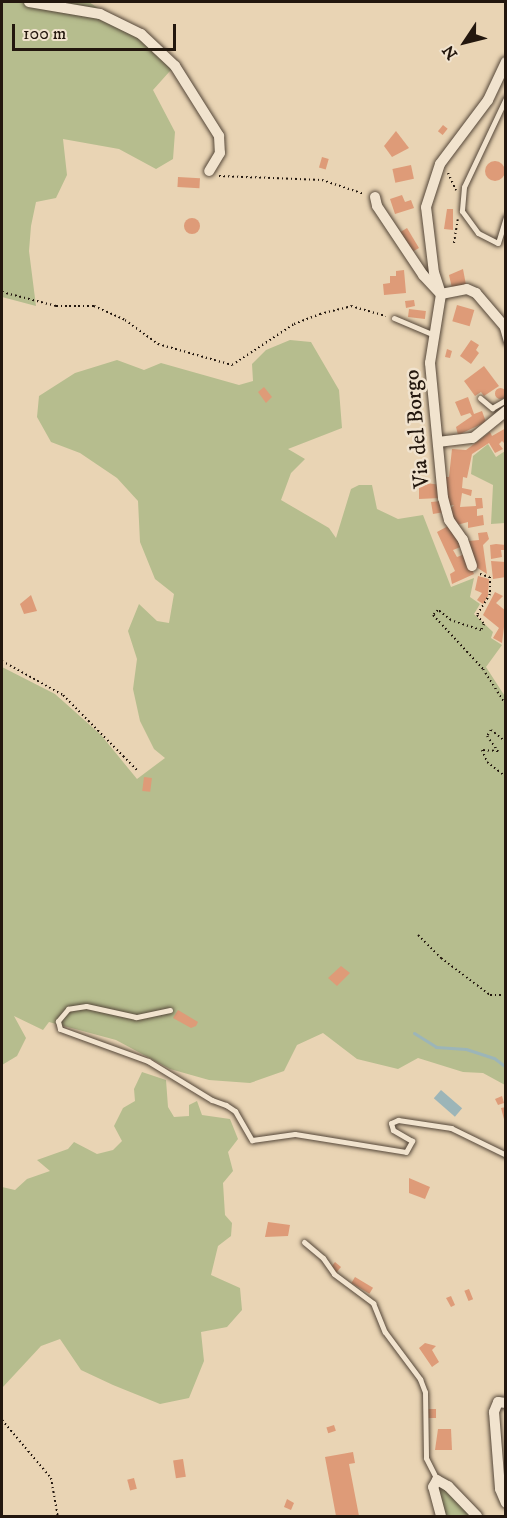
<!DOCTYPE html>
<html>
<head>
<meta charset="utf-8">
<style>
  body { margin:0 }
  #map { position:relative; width:507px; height:1518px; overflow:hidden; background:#e9d4b4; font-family:"IM FELL DW Pica",serif }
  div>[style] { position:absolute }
  .green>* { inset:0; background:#b6bd8e }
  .water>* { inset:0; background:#9cb5b8; transform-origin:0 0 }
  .stream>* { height:3px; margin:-1.5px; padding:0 1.5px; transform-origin:1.5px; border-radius:1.5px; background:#9cb5b8 }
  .building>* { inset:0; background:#de9b78; transform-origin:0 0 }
  .round { border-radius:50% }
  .path>* { height:2px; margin-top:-1px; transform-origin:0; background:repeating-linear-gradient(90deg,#23170e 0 1.5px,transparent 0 4.5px) }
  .roads { filter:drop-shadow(0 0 2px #544638) drop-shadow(0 0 2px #544638) }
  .service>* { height:5px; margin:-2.5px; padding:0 2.5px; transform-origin:2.5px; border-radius:2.5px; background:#f1e3ce }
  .minor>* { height:10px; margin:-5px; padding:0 5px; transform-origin:5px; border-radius:5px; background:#f1e3ce }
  span { translate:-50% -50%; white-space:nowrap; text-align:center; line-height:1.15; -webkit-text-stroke:5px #f1e3ce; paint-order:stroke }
  .street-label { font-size:22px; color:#23170e }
  .frame { position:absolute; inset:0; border:3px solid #23170e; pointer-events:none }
  .north { position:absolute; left:435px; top:12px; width:60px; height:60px; -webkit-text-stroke:4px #f1e3ce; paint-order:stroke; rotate:235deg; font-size:16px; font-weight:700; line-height:24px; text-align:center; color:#23170e }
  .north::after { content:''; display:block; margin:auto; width:21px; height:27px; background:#23170e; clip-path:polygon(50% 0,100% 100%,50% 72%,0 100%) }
  .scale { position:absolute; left:12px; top:24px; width:164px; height:27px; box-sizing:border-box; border:3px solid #23170e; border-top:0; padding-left:8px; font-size:18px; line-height:21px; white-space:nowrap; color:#23170e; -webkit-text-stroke:4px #f1e3ce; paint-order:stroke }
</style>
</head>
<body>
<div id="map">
  <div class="green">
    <i style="clip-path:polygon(2px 2px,89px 2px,178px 62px,153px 90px,175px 132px,173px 159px,156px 169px,119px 149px,63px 139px,67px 175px,56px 198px,36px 202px,31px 226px,29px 251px,36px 306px,2px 297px)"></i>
    <i style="clip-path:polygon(290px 340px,311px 342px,339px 390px,342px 428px,288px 449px,305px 459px,291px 473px,281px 500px,329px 528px,336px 538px,351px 489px,359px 485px,372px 485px,377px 509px,398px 519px,423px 515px,451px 587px,474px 578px,470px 597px,480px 604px,474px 614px,493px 632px,491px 638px,502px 645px,486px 667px,506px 698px,505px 1085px,483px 1073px,463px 1072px,418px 1058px,398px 1069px,357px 1059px,323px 1033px,297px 1045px,284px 1071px,250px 1083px,209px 1080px,170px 1069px,116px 1040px,49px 1022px,43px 1030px,14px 1016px,26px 1038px,17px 1056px,2px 1065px,2px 667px,55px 694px,101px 735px,137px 779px,165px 758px,154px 749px,140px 721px,133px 689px,137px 659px,128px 631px,139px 604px,157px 621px,169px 623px,174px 594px,155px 579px,140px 542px,138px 501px,117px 478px,80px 453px,51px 442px,37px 417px,39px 396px,75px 373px,117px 360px,144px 370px,161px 363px,239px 385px,253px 381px,252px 364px,266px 350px)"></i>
    <i style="clip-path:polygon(488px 444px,496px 457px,505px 451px,505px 523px,491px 524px,493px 485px,471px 474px,473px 456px)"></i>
    <i style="clip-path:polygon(142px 1072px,166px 1080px,168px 1107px,174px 1117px,189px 1116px,189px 1105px,197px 1101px,202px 1115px,230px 1119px,238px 1139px,228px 1152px,233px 1171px,223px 1183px,225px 1215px,232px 1223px,231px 1236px,218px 1246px,211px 1275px,240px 1288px,242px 1310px,227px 1327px,201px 1332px,204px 1361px,189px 1398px,160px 1404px,113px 1385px,81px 1370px,60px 1339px,41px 1346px,2px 1388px,2px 1187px,15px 1190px,27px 1179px,50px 1171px,37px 1160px,68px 1149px,74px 1142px,97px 1154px,113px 1150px,122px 1141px,114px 1126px,123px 1108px,135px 1101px,134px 1089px)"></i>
    <i style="clip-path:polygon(438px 1483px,474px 1516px,443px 1516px)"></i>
  </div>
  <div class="water">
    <i style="left:441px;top:1090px;width:28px;height:11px;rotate:41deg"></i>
  </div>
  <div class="stream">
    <i style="left:414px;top:1033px;width:26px;rotate:32deg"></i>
    <i style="left:436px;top:1047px;width:30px;rotate:4deg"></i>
    <i style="left:466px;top:1049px;width:29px;rotate:18deg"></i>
    <i style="left:494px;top:1058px;width:15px;rotate:37deg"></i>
  </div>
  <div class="building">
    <i style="left:443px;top:125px;width:6px;height:8px;rotate:39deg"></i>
    <i style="clip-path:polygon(396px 131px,409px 148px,392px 157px,384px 146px)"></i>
    <i style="left:322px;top:157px;width:7px;height:11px;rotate:16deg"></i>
    <i class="round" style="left:485px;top:161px;width:20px;height:20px"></i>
    <i style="left:411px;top:165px;width:14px;height:19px;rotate:78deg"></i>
    <i style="left:178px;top:177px;width:22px;height:10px;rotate:3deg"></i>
    <i style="clip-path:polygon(402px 195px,405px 202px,411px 200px,414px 208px,395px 214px,390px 199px)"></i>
    <i style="clip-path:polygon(447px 209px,453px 209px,453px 230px,444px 229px)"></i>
    <i class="round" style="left:184px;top:218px;width:16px;height:16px"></i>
    <i style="clip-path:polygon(407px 228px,419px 248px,412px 252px,399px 233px)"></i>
    <i style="clip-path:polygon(463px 269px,466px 285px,452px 288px,449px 275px)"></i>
    <i style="clip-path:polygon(404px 270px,406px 293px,384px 295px,383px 284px,390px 283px,390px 276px,396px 276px,396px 271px)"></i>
    <i style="clip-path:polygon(414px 300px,415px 306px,406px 308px,405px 301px)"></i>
    <i style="left:457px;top:305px;width:18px;height:17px;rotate:16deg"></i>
    <i style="left:409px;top:309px;width:17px;height:8px;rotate:7deg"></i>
    <i style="clip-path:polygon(471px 340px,479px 345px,476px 350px,479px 353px,471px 364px,460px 356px)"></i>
    <i style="clip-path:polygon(447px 349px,452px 351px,450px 358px,445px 357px)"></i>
    <i style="clip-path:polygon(484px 366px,499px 386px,484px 396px,481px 392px,475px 396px,464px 381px)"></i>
    <i style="clip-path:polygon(264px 387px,272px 397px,266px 403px,258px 392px)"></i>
    <i class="round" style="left:494.5px;top:387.5px;width:11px;height:11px"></i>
    <i style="clip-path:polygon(468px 397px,474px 414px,482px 411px,486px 422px,458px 435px,456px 427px,472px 416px,470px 413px,461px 416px,455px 402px)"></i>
    <i style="clip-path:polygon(506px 428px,506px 445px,502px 441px,499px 444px,503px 449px,495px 453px,489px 443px,472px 454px,467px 478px,463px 477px,462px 488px,472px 490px,471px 496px,462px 493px,460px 507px,476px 506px,475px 498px,482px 498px,483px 508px,477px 509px,477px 516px,483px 515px,484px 525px,468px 528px,468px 522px,453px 526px,449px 510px,454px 505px,447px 506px,445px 477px,449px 477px,452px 449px,466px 450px,490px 432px,492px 436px)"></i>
    <i style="clip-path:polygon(419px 482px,441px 485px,440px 498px,419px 499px)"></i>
    <i style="clip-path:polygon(441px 501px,444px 512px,433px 514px,431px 502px)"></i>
    <i style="clip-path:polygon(450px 525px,463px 546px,453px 550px,457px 557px,465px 554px,474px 574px,452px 584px,450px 574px,455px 571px,437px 532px)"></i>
    <i style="clip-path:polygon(487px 532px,489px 539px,483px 545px,487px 574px,476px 567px,469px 541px,479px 540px,478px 533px)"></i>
    <i style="clip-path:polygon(496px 544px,506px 545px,506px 550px,501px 550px,502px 557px,491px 559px,490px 545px)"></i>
    <i style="clip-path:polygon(491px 561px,506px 562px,506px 577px,493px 579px)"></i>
    <i style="clip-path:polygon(478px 576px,489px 579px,488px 596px,483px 604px,477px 600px,482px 593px,475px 590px)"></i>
    <i style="clip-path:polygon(495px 592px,503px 596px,496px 603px,506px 611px,502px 643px,493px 638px,499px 628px,483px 615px)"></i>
    <i style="clip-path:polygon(31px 595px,37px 611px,24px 614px,20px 604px)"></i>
    <i style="left:144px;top:777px;width:8px;height:14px;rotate:7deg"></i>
    <i style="clip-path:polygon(341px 966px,350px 973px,337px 986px,328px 978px)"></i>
    <i style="clip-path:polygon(178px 1010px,198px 1022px,196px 1026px,191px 1028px,173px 1018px)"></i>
    <i style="clip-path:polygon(502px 1096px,504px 1103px,498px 1105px,495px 1099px)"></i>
    <i style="clip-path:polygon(506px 1107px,506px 1123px,505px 1123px,501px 1108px)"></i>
    <i style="clip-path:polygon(409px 1178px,430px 1187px,425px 1199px,409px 1193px)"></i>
    <i style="clip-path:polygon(268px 1222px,290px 1225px,288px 1236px,265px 1237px)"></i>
    <i style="clip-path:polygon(335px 1262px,341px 1267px,336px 1273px,332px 1266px)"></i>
    <i style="left:355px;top:1277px;width:21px;height:7px;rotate:31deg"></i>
    <i style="left:469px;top:1289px;width:11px;height:5px;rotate:68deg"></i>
    <i style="clip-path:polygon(451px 1296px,455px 1305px,451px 1307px,446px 1298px)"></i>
    <i style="clip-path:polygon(425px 1343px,436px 1346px,432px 1350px,439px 1362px,432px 1367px,419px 1348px)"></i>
    <i style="left:428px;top:1409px;width:8px;height:9px"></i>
    <i style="left:334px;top:1425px;width:6px;height:8px;rotate:72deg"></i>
    <i style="clip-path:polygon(438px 1429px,451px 1429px,452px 1450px,435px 1450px)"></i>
    <i style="clip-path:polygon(353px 1452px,355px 1463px,349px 1464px,359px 1516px,336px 1516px,325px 1457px)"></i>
    <i style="left:183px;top:1459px;width:18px;height:10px;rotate:81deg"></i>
    <i style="left:134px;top:1478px;width:11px;height:7px;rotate:75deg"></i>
    <i style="clip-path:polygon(287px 1499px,294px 1503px,291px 1510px,284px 1507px)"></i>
  </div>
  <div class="path">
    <i style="left:448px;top:173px;width:19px;rotate:65deg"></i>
    <i style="left:219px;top:176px;width:103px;rotate:2.2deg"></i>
    <i style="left:322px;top:180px;width:44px;rotate:18.4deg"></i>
    <i style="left:454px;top:243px;width:24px;rotate:-81deg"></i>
    <i style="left:2px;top:292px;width:56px;rotate:14.5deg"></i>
    <i style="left:56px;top:306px;width:38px"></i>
    <i style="left:94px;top:306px;width:34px;rotate:24deg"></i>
    <i style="left:125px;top:320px;width:41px;rotate:36deg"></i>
    <i style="left:158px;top:344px;width:77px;rotate:15.8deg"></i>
    <i style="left:232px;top:365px;width:74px;rotate:-33.5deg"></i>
    <i style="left:294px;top:324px;width:28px;rotate:-21deg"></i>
    <i style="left:320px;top:314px;width:32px;rotate:-14deg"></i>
    <i style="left:351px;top:306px;width:36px;rotate:16deg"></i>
    <i style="left:480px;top:574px;width:10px;rotate:17deg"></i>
    <i style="left:490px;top:577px;width:17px;rotate:90deg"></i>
    <i style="left:490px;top:594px;width:25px;rotate:122deg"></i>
    <i style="left:477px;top:615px;width:11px;rotate:52deg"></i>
    <i style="left:484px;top:624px;width:7px;rotate:117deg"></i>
    <i style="left:481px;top:630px;width:32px;rotate:-162deg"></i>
    <i style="left:451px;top:620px;width:16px;rotate:-142deg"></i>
    <i style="left:438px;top:610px;width:7px;rotate:135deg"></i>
    <i style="left:433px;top:615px;width:74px;rotate:47.2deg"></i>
    <i style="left:483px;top:669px;width:43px;rotate:57.4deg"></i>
    <i style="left:2px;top:661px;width:70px;rotate:29.1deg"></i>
    <i style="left:63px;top:695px;width:105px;rotate:45.4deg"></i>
    <i style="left:506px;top:742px;width:19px;rotate:-141deg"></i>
    <i style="left:491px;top:730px;width:7px;rotate:124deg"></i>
    <i style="left:487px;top:736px;width:19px;rotate:54deg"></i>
    <i style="left:498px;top:751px;width:16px;rotate:-176deg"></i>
    <i style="left:482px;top:750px;width:13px;rotate:67deg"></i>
    <i style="left:487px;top:762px;width:24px;rotate:38deg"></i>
    <i style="left:418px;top:935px;width:33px;rotate:45deg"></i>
    <i style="left:441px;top:958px;width:61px;rotate:37.1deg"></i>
    <i style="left:490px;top:995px;width:16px"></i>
    <i style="left:2px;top:1420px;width:76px;rotate:49.8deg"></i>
    <i style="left:51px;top:1478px;width:39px;rotate:80deg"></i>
  </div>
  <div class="roads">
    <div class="service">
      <i style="left:506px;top:98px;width:98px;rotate:115.3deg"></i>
      <i style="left:464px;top:187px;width:24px;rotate:95deg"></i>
      <i style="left:462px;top:211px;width:27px;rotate:54deg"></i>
      <i style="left:478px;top:233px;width:22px;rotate:27deg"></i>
      <i style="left:498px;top:243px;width:27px;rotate:-73deg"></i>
      <i style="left:394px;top:318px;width:43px;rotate:23deg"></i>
      <i style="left:501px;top:324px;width:19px;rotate:74deg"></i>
      <i style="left:480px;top:398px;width:16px;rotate:40deg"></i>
      <i style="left:492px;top:408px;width:16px;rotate:-30deg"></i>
      <i style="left:170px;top:1010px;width:35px;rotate:168deg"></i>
      <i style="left:136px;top:1017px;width:51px;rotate:-167.6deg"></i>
      <i style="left:86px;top:1006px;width:18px;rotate:171deg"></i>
      <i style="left:68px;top:1009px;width:16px;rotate:130deg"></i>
      <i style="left:58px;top:1021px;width:8px;rotate:76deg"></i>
      <i style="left:60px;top:1029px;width:94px;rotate:20deg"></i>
      <i style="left:148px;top:1061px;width:75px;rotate:31.4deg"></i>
      <i style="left:212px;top:1100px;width:15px;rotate:20deg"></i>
      <i style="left:226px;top:1105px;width:11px;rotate:34deg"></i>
      <i style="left:235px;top:1111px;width:34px;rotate:60deg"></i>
      <i style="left:252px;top:1140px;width:43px;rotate:-7.9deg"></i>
      <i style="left:295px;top:1134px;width:112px;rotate:9.2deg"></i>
      <i style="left:406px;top:1152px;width:13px;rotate:-61deg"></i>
      <i style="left:412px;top:1141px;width:22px;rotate:-150deg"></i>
      <i style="left:393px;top:1130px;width:7px;rotate:-106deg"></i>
      <i style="left:391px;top:1123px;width:8px;rotate:-23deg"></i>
      <i style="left:398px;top:1120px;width:54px;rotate:8.6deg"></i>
      <i style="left:451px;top:1128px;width:61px;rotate:26.1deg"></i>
      <i style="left:304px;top:1242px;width:25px;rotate:40deg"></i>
      <i style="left:323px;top:1258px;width:19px;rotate:55deg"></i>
      <i style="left:334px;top:1274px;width:49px;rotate:36.6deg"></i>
      <i style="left:373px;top:1303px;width:31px;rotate:68deg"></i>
      <i style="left:385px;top:1332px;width:59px;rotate:53.3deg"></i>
      <i style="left:420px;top:1379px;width:14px;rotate:69deg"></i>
      <i style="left:425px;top:1392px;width:66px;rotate:89.1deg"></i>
      <i style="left:426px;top:1458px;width:25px;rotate:63deg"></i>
    </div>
    <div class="minor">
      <i style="left:29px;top:2px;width:72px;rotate:9.6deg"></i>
      <i style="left:100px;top:14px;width:46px;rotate:26deg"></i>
      <i style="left:141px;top:34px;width:47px;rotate:43.3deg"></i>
      <i style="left:175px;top:66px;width:83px;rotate:57.8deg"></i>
      <i style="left:219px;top:136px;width:17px;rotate:87deg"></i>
      <i style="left:220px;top:153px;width:21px;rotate:121deg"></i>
      <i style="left:375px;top:197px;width:9px;rotate:77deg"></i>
      <i style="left:377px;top:206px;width:83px;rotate:56.3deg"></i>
      <i style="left:423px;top:275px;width:26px;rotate:47deg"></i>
      <i style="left:441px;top:294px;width:26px;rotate:-11deg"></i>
      <i style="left:467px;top:289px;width:10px;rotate:24deg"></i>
      <i style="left:476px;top:293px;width:46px;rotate:49.4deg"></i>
      <i style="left:438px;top:442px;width:35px;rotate:-7deg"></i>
      <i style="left:473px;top:438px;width:43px;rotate:-39.3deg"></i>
      <i style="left:472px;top:566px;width:28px;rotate:-109deg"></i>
      <i style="left:463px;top:540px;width:24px;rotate:-125deg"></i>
      <i style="left:449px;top:520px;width:23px;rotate:-105deg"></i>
      <i style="left:443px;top:498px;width:136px;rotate:-95.5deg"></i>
      <i style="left:430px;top:363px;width:70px;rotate:-80.9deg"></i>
      <i style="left:441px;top:294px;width:22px;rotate:-108deg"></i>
      <i style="left:434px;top:273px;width:66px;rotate:-96.9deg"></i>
      <i style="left:426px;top:207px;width:45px;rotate:-72deg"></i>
      <i style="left:440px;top:164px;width:80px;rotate:-53.1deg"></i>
      <i style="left:488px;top:100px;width:42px;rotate:-64.7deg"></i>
      <i style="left:506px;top:1403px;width:8px;rotate:-173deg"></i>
      <i style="left:498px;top:1402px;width:11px;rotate:112deg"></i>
      <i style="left:494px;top:1412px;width:77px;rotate:85.5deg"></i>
      <i style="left:500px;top:1489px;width:15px;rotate:67deg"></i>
      <i style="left:441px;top:1516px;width:30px;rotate:-105deg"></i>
      <i style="left:433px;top:1487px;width:8px;rotate:-60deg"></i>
      <i style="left:437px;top:1480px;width:13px;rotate:29deg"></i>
      <i style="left:448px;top:1486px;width:42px;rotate:46deg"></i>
    </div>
  </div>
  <div class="street-label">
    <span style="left:417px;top:429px;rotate:-95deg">Via del Borgo</span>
  </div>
  <div class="frame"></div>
  <div class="north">N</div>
  <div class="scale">100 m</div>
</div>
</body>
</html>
